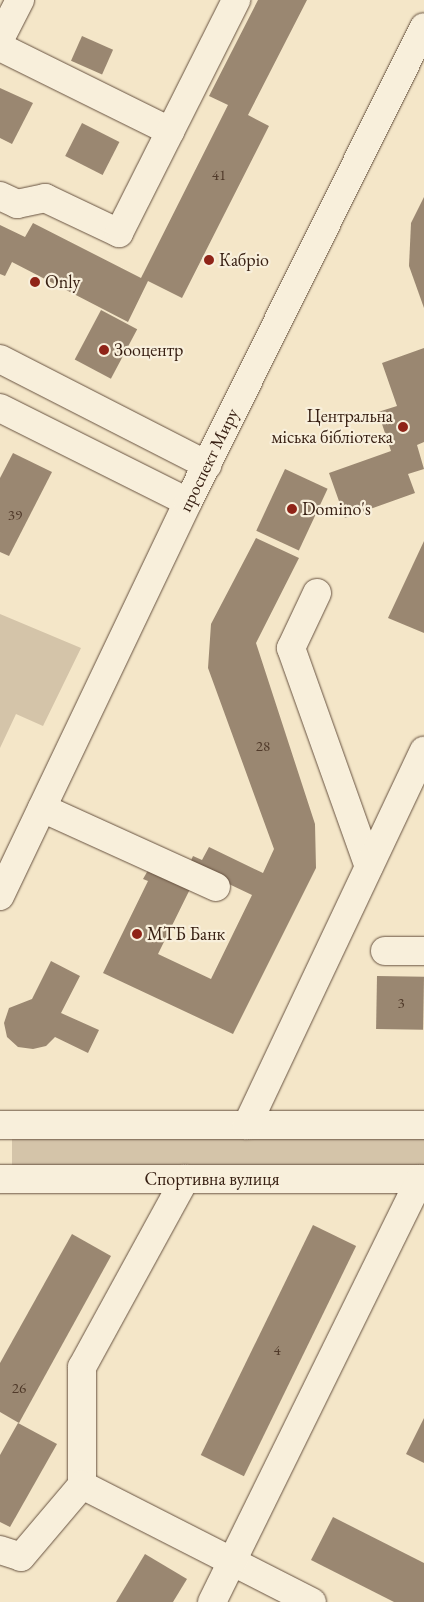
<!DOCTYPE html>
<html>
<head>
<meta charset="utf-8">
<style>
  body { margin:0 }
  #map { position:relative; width:424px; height:1602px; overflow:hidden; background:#f4e6c8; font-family:"EB Garamond",serif }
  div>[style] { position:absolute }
  .green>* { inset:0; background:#d4c4a9; transform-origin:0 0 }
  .building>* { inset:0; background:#9a8771; transform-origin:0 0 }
  .roads { filter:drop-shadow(0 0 1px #675240) drop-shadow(0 0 1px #675240) }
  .minor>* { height:28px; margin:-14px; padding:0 14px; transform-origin:14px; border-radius:14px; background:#f8efdb }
  .dots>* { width:14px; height:14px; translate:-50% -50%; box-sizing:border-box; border:2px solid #f8efdb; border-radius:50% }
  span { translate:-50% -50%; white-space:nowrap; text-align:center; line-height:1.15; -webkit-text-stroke:4.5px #f8efdb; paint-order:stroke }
  .number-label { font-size:15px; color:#503a2a }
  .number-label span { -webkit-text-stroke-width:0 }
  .poi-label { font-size:18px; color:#382013 }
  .left { translate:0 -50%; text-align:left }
  .right { translate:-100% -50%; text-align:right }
  .street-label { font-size:18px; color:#382013 }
</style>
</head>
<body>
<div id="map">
  <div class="green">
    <i style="clip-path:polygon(0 614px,81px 648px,43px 726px,16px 714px,0 748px)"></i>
    <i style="left:424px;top:1132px;width:37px;height:412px;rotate:90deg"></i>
  </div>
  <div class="building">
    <i style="clip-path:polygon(258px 0,307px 0,248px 115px,269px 126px,182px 298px,148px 281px,128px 322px,12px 262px,5px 276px,0 274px,0 225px,25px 237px,33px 223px,141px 278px,228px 105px,209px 96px)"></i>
    <i style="left:82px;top:36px;width:34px;height:27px;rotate:24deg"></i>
    <i style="clip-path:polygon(0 88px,33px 103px,12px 144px,0 138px)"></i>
    <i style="left:82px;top:123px;width:42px;height:37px;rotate:27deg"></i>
    <i style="clip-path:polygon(424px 197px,424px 308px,409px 266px,411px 223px)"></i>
    <i style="left:101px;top:310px;width:41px;height:56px;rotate:28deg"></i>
    <i style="clip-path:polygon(424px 348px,424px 442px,417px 445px,424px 469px,408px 474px,415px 493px,345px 518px,329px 473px,391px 451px,378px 412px,397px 406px,382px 363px)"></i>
    <i style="clip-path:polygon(13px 453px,52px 472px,9px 556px,0 552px,0 478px)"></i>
    <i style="left:285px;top:469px;width:47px;height:68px;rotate:25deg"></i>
    <i style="clip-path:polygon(256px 538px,299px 558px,256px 643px,315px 824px,316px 868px,233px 1034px,103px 973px,148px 881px,143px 879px,151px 865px,192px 885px,158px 954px,211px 979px,252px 895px,189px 865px,193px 856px,202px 860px,209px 847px,263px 873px,274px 849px,208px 668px,211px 624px)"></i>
    <i style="clip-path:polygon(424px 541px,424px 633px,388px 618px)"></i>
    <i style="clip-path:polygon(51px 961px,80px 976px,61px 1013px,99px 1030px,88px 1053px,55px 1037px,46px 1046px,33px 1049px,18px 1047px,7px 1037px,4px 1023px,9px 1008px,32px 999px)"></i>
    <i style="left:377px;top:976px;width:47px;height:53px;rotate:1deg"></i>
    <i style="left:313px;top:1225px;width:48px;height:256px;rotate:26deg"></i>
    <i style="clip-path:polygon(72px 1234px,111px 1256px,19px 1423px,0 1412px,0 1363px)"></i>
    <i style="clip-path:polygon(424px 1418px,424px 1463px,406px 1454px)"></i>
    <i style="clip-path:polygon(18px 1423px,57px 1444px,10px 1527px,0 1522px,0 1455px)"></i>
    <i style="clip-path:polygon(333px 1517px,424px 1563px,424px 1602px,394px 1602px,311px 1560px)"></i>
    <i style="clip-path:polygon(145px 1554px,187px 1579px,173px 1602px,116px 1602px)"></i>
  </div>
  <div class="roads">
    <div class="minor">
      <i style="left:0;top:39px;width:44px;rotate:-62.9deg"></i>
      <i style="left:0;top:47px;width:190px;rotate:26.3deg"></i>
      <i style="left:0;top:196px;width:19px;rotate:25deg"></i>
      <i style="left:17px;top:204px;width:29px;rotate:-12deg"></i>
      <i style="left:45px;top:198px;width:82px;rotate:25.3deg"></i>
      <i style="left:119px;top:233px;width:261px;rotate:-63.3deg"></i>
      <i style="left:0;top:359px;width:233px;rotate:27.1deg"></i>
      <i style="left:0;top:408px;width:210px;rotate:26.6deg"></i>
      <i style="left:317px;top:593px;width:61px;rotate:115.3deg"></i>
      <i style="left:291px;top:648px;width:232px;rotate:70.4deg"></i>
      <i style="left:42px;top:808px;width:191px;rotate:24.4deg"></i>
      <i style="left:0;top:896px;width:437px;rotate:-64.5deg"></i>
      <i style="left:188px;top:502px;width:530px;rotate:-63.58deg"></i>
      <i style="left:385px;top:951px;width:39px"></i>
      <i style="left:0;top:1125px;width:424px"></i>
      <i style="left:247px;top:1125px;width:414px;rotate:-64.7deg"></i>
      <i style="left:0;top:1179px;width:424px"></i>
      <i style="left:185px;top:1179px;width:214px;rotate:118.7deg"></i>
      <i style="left:82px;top:1367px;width:118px;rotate:90deg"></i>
      <i style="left:82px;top:1485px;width:258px;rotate:27deg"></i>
      <i style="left:0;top:1550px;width:22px;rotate:18deg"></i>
      <i style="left:21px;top:1557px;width:94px;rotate:-49.7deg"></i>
      <i style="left:212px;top:1602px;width:471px;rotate:-63.8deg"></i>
    </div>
  </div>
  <div class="dots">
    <i style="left:209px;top:260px;background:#8f2418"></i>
    <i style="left:35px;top:282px;background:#8f2418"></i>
    <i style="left:104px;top:350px;background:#8f2418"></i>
    <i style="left:403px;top:427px;background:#8f2418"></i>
    <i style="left:292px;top:509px;background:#8f2418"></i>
    <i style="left:137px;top:934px;background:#8f2418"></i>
  </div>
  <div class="number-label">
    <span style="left:219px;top:175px">41</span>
    <span style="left:15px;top:515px">39</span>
    <span style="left:263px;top:746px">28</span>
    <span style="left:401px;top:1003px">3</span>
    <span style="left:277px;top:1350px">4</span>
    <span style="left:19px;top:1388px">26</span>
  </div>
  <div class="poi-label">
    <span class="left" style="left:219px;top:260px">Кабріо</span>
    <span class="left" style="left:45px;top:282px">Only</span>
    <span class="left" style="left:114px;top:350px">Зооцентр</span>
    <span class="right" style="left:393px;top:427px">Центральна<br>міська бібліотека</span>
    <span class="left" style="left:302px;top:509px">Domino's</span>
    <span class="left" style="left:147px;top:934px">МТБ Банк</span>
  </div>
  <div class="street-label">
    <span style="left:209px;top:460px;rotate:-64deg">проспект Миру</span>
    <span style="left:212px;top:1179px">Спортивна вулиця</span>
  </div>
</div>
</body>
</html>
